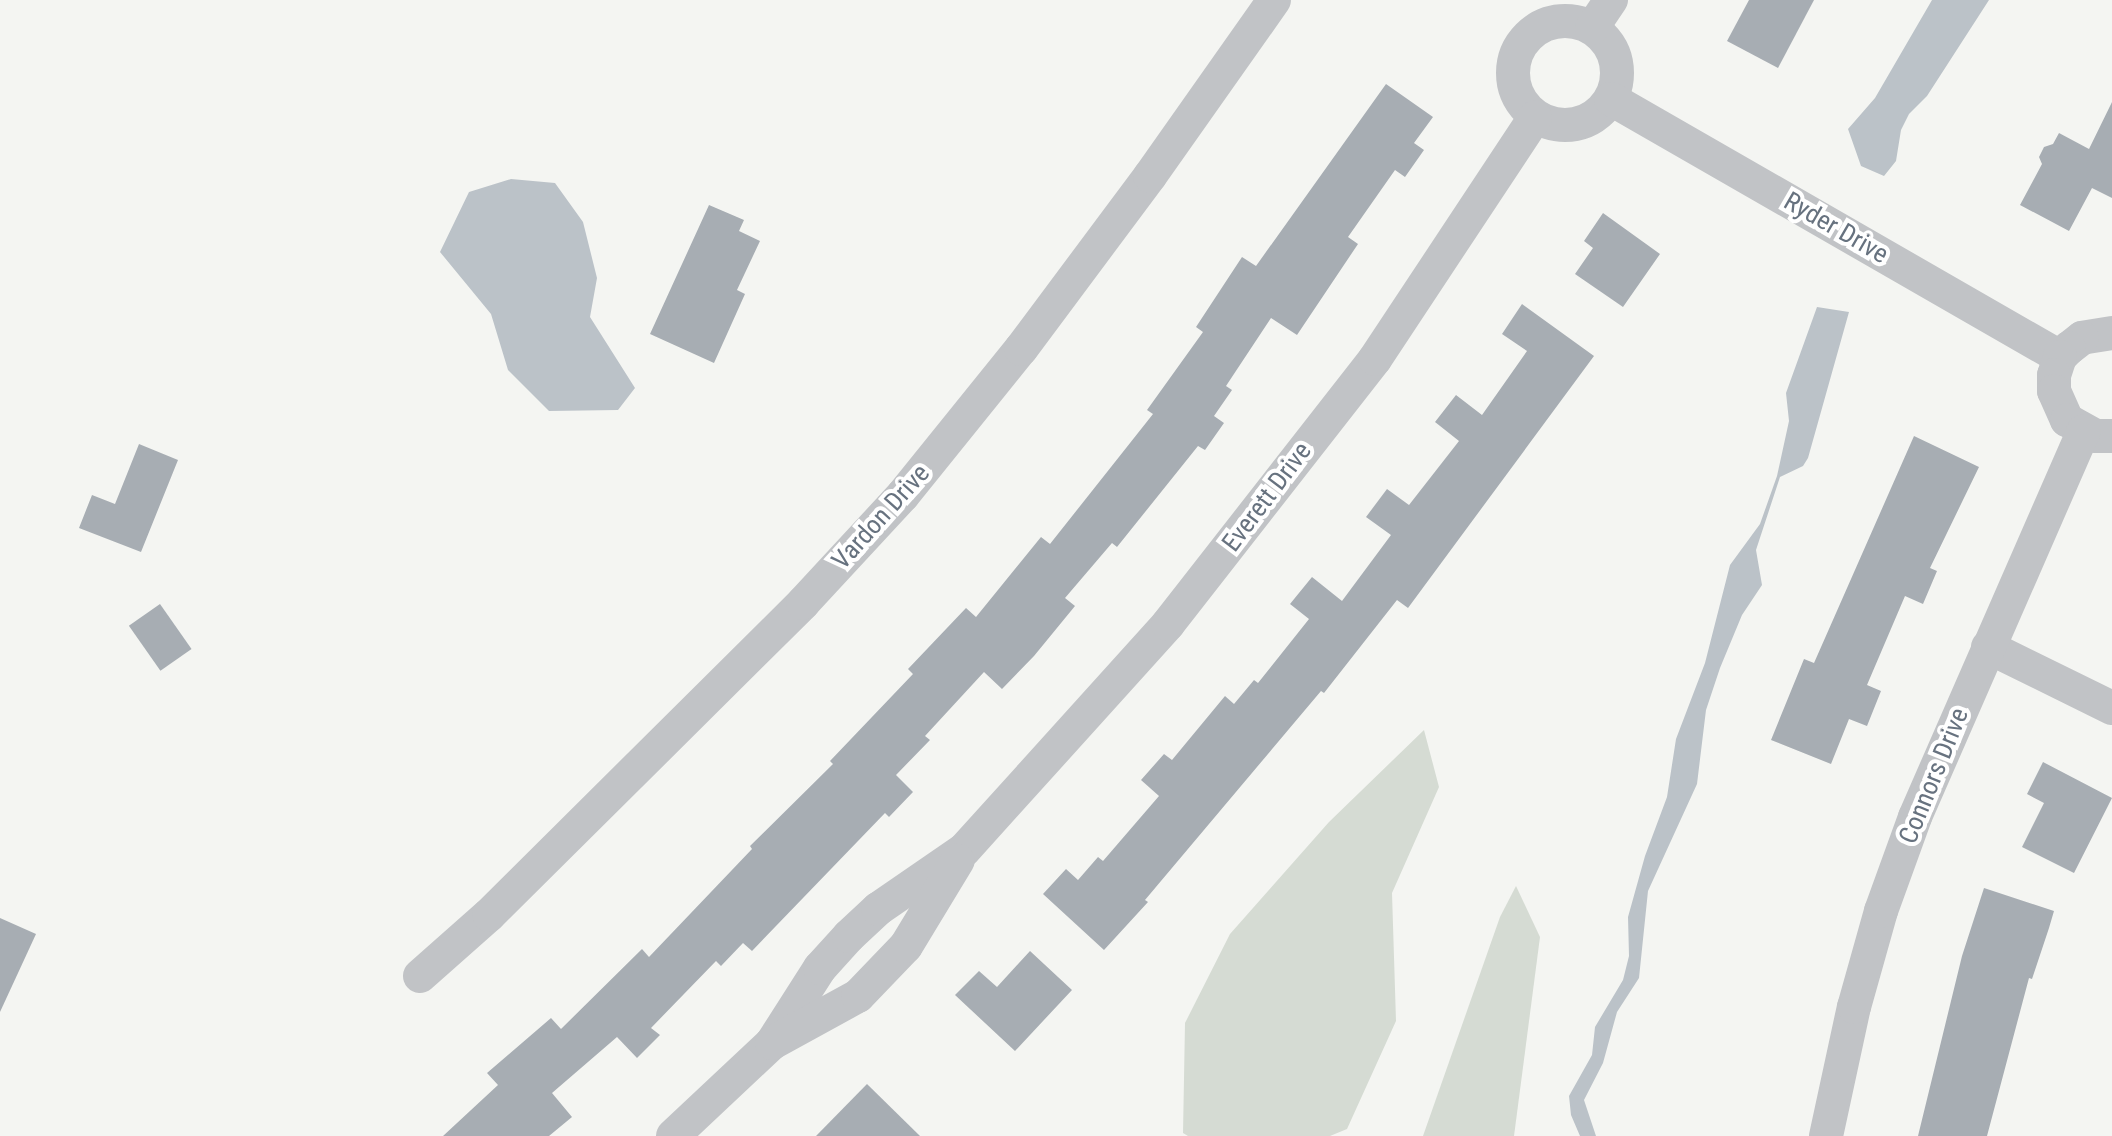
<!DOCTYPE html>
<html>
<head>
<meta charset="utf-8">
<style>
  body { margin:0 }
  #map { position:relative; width:2112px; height:1136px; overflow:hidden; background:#f4f5f2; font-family:"Roboto Condensed",sans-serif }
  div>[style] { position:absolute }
  .green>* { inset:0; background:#d5dbd3 }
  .water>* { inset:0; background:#bbc2c8 }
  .building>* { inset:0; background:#a7adb3; transform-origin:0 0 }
  .minor>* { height:34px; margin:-17px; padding:0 17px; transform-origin:17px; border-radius:17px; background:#c1c3c6 }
  .minor>.ring { margin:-17px; padding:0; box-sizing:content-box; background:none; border:34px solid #c1c3c6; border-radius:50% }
  span { translate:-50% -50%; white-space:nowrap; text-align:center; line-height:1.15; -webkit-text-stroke:8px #fff; paint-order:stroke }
  .street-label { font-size:26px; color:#67727f }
</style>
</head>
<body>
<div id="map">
  <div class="green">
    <i style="clip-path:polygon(1424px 730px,1439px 787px,1392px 893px,1396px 1021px,1347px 1129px,1330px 1136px,1188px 1136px,1183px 1133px,1185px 1023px,1230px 934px,1329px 822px)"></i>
    <i style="clip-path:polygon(1516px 886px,1540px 937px,1514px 1136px,1423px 1136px,1500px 917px)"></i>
  </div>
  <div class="water">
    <i style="clip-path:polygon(1932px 0,1989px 0,1927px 96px,1909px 114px,1901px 130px,1896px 161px,1884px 176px,1861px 166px,1848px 129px,1875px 98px)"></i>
    <i style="clip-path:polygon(511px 179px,555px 183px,583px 222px,597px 278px,590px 317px,635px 388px,618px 410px,549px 411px,508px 370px,491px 314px,440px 252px,469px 192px)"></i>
    <i style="clip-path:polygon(1817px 307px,1849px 312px,1808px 458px,1803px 466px,1780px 477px,1756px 550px,1762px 585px,1742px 615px,1720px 668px,1706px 710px,1697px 784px,1648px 891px,1639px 978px,1617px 1012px,1603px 1063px,1584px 1100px,1596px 1136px,1580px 1136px,1571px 1115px,1569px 1096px,1592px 1055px,1595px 1027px,1623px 980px,1629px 956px,1628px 917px,1645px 856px,1667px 797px,1676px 739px,1705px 663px,1730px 565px,1760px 524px,1777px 476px,1789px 421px,1786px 393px)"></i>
  </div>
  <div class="building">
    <i style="clip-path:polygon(1749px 0,1814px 0,1778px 68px,1727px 41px)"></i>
    <i style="clip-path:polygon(1386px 84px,1433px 117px,1414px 143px,1424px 150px,1405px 177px,1395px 170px,1348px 237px,1358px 244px,1297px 335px,1271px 318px,1226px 386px,1232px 390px,1214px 416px,1224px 423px,1205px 450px,1198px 446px,1117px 547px,1112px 543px,1065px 598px,1075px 606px,1034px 656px,1002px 689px,984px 672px,925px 736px,930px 740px,896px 775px,913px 792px,889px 817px,885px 813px,752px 951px,743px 943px,721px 966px,716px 961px,651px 1028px,660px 1035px,637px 1058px,617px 1037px,552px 1093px,572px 1117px,549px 1136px,443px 1136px,498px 1085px,487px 1073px,551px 1018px,561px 1029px,642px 949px,649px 957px,752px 849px,750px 846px,833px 764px,830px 761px,913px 674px,908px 669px,966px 608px,976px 617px,1041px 537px,1050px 544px,1153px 414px,1147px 410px,1203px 332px,1196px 327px,1242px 257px,1256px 266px)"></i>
    <i style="clip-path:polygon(2112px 102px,2112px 198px,2092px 188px,2069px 231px,2020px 205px,2042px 164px,2039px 157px,2044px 147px,2053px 144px,2059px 133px,2089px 149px)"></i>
    <i style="clip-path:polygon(709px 205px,744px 220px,739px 231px,760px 241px,737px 290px,745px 294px,714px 363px,650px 334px)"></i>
    <i style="clip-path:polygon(1603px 213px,1660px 254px,1623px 307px,1575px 274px,1593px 248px,1584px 241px)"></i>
    <i style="clip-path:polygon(1522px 304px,1594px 356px,1408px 608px,1397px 600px,1324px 693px,1321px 691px,1145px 900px,1148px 902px,1104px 950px,1043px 894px,1066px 869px,1078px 880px,1098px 857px,1103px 861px,1159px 796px,1141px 780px,1164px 754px,1172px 760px,1225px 696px,1234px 704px,1254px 680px,1258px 683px,1309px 619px,1290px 604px,1312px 577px,1342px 601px,1391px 535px,1366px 517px,1387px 489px,1409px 505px,1459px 441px,1435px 422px,1456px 395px,1482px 415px,1527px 351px,1502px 334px)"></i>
    <i style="clip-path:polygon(1914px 436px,1979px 467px,1930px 568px,1937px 571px,1923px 604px,1905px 596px,1867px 685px,1881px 691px,1867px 726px,1849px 719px,1831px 764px,1771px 740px,1804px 659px,1814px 663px)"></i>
    <i style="clip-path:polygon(139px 444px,178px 460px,141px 552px,79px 528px,92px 495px,115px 504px)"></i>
    <i style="left:160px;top:604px;width:55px;height:38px;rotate:55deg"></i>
    <i style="clip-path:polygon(2043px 762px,2112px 798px,2074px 873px,2022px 847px,2044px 803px,2027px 794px)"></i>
    <i style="clip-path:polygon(1984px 888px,2054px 911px,2049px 928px,2032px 979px,2029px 978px,1987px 1136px,1918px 1136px,1962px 956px)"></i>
    <i style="clip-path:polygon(0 918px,36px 934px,0 1012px)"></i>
    <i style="clip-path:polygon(1030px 951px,1072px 990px,1015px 1051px,955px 995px,979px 971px,997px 987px)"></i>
    <i style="clip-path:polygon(867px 1084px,920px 1136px,816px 1136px)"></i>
  </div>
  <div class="minor">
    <i class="ring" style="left:1513px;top:21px;width:70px;height:70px"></i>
    <i style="left:1592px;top:28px;width:34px;rotate:-56deg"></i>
    <i style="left:1611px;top:99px;width:518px;rotate:29.88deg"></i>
    <i style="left:2112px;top:333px;width:30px;rotate:171deg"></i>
    <i style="left:2082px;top:338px;width:16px;rotate:142deg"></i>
    <i style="left:2069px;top:348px;width:13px;rotate:135deg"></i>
    <i style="left:2060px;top:357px;width:19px;rotate:108deg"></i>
    <i style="left:2054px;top:375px;width:16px;rotate:90deg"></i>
    <i style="left:2054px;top:391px;width:32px;rotate:66deg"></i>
    <i style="left:2067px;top:420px;width:33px;rotate:29deg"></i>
    <i style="left:2096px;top:436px;width:16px"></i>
    <i style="left:1988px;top:647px;width:138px;rotate:26.2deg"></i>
    <i style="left:420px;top:976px;width:92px;rotate:-41.5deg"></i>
    <i style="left:489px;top:915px;width:443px;rotate:-44.8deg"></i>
    <i style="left:803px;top:603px;width:147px;rotate:-47.2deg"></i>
    <i style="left:903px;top:495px;width:188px;rotate:-51.1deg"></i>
    <i style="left:1021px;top:349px;width:216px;rotate:-53.3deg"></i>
    <i style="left:1150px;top:176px;width:215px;rotate:-54.8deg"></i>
    <i style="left:772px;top:1043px;width:89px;rotate:-57.4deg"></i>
    <i style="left:820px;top:968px;width:43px;rotate:-47.8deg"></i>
    <i style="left:849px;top:936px;width:40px;rotate:-43deg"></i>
    <i style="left:878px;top:909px;width:104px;rotate:-34.5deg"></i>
    <i style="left:964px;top:850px;width:304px;rotate:-47.9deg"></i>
    <i style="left:1168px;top:624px;width:336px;rotate:-52deg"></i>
    <i style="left:1375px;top:359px;width:290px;rotate:-56.5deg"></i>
    <i style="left:673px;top:1136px;width:136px;rotate:-43.2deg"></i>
    <i style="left:772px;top:1043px;width:98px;rotate:-28.7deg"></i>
    <i style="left:858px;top:996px;width:69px;rotate:-46.2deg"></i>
    <i style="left:906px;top:946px;width:100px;rotate:-58.8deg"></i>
    <i style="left:1826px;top:1136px;width:132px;rotate:-77.8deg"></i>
    <i style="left:1854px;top:1007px;width:100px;rotate:-74.3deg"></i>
    <i style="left:1881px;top:911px;width:100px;rotate:-70.1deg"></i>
    <i style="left:1915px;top:817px;width:421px;rotate:-66.4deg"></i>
  </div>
  <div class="street-label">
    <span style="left:1836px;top:228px;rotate:30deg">Ryder Drive</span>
    <span style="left:1267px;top:497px;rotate:-53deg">Everett Drive</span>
    <span style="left:881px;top:517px;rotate:-48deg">Vardon Drive</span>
    <span style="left:1934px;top:776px;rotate:-68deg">Connors Drive</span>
  </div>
</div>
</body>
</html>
